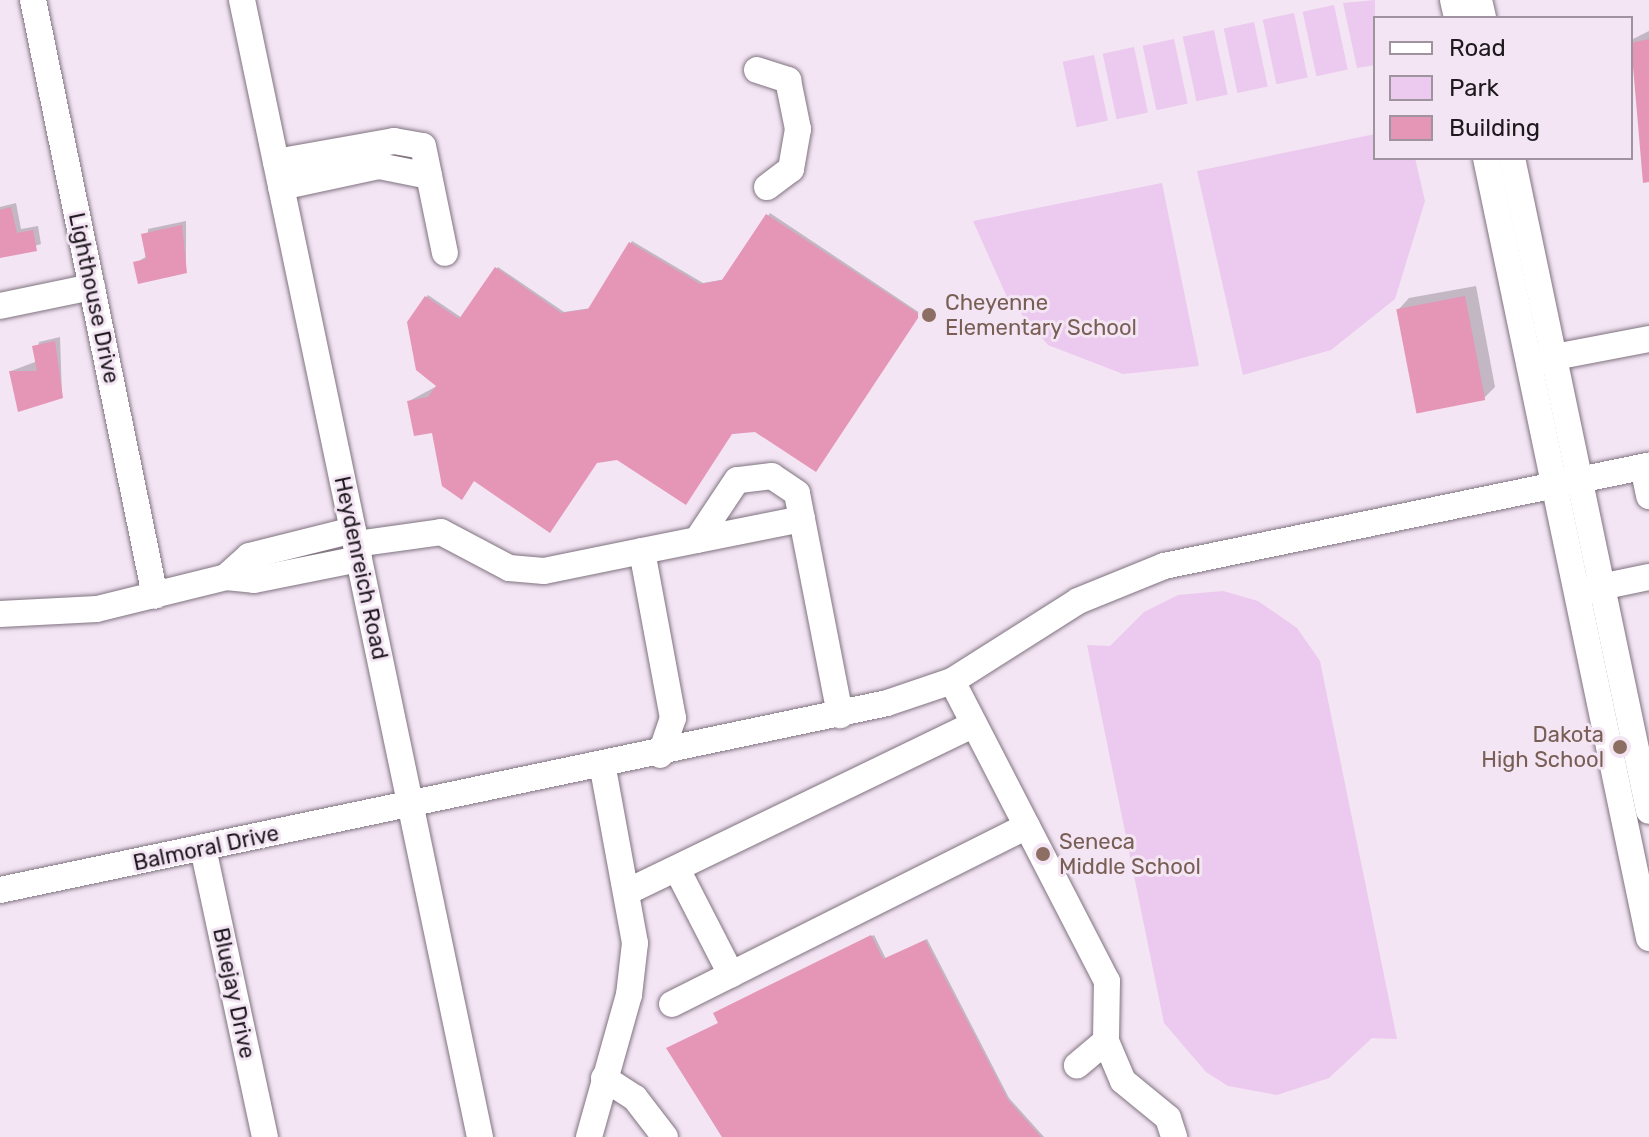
<!DOCTYPE html>
<html>
<head>
<meta charset="utf-8">
<style>
  body { margin:0 }
  #map { position:relative; width:1649px; height:1137px; overflow:hidden; background:#f3e5f3; font-family:Rubik,sans-serif }
  div>[style] { position:absolute }
  .green>* { inset:0; background:#ecc9ee; transform-origin:0 0 }
  .shadow>* { inset:0; background:#0003 }
  .building>* { inset:0; background:#e595b6; transform-origin:0 0 }
  .roads { filter:drop-shadow(0 0 2px #807380) drop-shadow(0 0 2px #807380) }
  .minor>* { height:26px; margin:-13px; padding:0 13px; transform-origin:13px; border-radius:13px; background:#fff }
  .dots>* { width:22px; height:22px; translate:-50% -50%; box-sizing:border-box; border:4px solid #f3e5f3; border-radius:50% }
  span { translate:-50% -50%; white-space:nowrap; text-align:center; line-height:1.15; -webkit-text-stroke:6px #f3e5f3; paint-order:stroke }
  .street-label { font-size:22px; color:#1e191e }
  .education-label { font-size:22px; color:#785e54 }
  .left { translate:0 -50%; text-align:left }
  .right { translate:-100% -50%; text-align:right }
  .legend { position:absolute; left:1373px; top:16px; width:260px; height:144px; box-sizing:border-box; background:#f3e5f3; border:2px solid #9e939e; margin:0; padding:10px 14px; list-style:none; font-size:24px; color:#1e191e }
  .legend li { display:flex; align-items:center; gap:16px; height:40px }
  .legend b { width:40px; border:2px solid #9e939e }
</style>
</head>
<body>
<div id="map">
  <div class="green">
    <i style="clip-path:polygon(1375px 0,1375px 65px,1357px 68px,1343px 3px)"></i>
    <i style="left:1334px;top:5px;width:66px;height:32px;rotate:78deg"></i>
    <i style="left:1294px;top:13px;width:66px;height:32px;rotate:78deg"></i>
    <i style="left:1254px;top:22px;width:66px;height:31px;rotate:78deg"></i>
    <i style="left:1214px;top:30px;width:66px;height:32px;rotate:78deg"></i>
    <i style="left:1174px;top:39px;width:66px;height:32px;rotate:78deg"></i>
    <i style="left:1134px;top:47px;width:67px;height:32px;rotate:78deg"></i>
    <i style="left:1094px;top:55px;width:67px;height:32px;rotate:78deg"></i>
    <i style="clip-path:polygon(1375px 134px,1375px 158px,1415px 158px,1425px 201px,1395px 299px,1331px 350px,1243px 375px,1197px 171px)"></i>
    <i style="clip-path:polygon(1162px 183px,1199px 366px,1123px 374px,1048px 345px,1007px 297px,973px 221px)"></i>
    <i style="clip-path:polygon(1223px 591px,1258px 601px,1297px 628px,1320px 661px,1397px 1039px,1372px 1038px,1329px 1078px,1277px 1095px,1228px 1086px,1206px 1072px,1164px 1023px,1087px 645px,1110px 646px,1144px 612px,1178px 595px)"></i>
  </div>
  <div class="shadow">
    <i style="clip-path:polygon(1649px 31px,1649px 180px,1645px 181px,1631px 40px)"></i>
    <i style="clip-path:polygon(16px 203px,21px 229px,38px 226px,41px 244px,0 256px,0 207px)"></i>
    <i style="clip-path:polygon(770px 213px,920px 313px,817px 468px,755px 430px,474px 479px,409px 401px,439px 385px,409px 322px,428px 295px,462px 318px,498px 267px,564px 312px,591px 308px,632px 241px,703px 283px,726px 279px)"></i>
    <i style="clip-path:polygon(186px 221px,186px 271px,136px 263px,147px 256px,148px 229px)"></i>
    <i style="clip-path:polygon(1476px 286px,1495px 387px,1484px 398px,1399px 309px,1409px 298px)"></i>
    <i style="clip-path:polygon(60px 337px,62px 396px,11px 371px,35px 362px,39px 342px)"></i>
    <i style="clip-path:polygon(874px 935px,886px 959px,927px 939px,1009px 1098px,1044px 1137px,722px 1137px,668px 1049px,720px 1023px,717px 1012px)"></i>
  </div>
  <div class="building">
    <i style="clip-path:polygon(1649px 39px,1649px 182px,1643px 183px,1631px 43px)"></i>
    <i style="clip-path:polygon(11px 207px,17px 233px,33px 230px,37px 251px,0 258px,0 210px)"></i>
    <i style="clip-path:polygon(766px 214px,920px 315px,816px 472px,755px 432px,732px 434px,686px 505px,617px 460px,597px 463px,550px 533px,474px 481px,462px 500px,442px 486px,432px 433px,414px 436px,407px 401px,428px 397px,436px 386px,416px 370px,407px 322px,425px 296px,459px 319px,495px 267px,561px 313px,588px 309px,629px 242px,700px 284px,722px 280px)"></i>
    <i style="clip-path:polygon(182px 225px,187px 273px,138px 284px,133px 262px,146px 259px,141px 234px)"></i>
    <i style="left:1465px;top:296px;width:106px;height:70px;rotate:79deg"></i>
    <i style="clip-path:polygon(55px 341px,63px 398px,18px 412px,9px 371px,37px 371px,32px 346px)"></i>
    <i style="clip-path:polygon(871px 935px,883px 959px,925px 940px,1008px 1100px,1041px 1137px,722px 1137px,666px 1048px,718px 1023px,713px 1013px)"></i>
  </div>
  <div class="roads">
    <div class="minor">
      <i style="left:33px;top:0;width:608px;rotate:78.43deg"></i>
      <i style="left:242px;top:0;width:1162px;rotate:78.18deg"></i>
      <i style="left:1453px;top:0;width:18px;rotate:77deg"></i>
      <i style="left:1479px;top:0;width:18px;rotate:77deg"></i>
      <i style="left:757px;top:70px;width:33px;rotate:18deg"></i>
      <i style="left:788px;top:80px;width:50px;rotate:78.5deg"></i>
      <i style="left:798px;top:129px;width:41px;rotate:99.9deg"></i>
      <i style="left:791px;top:169px;width:30px;rotate:143deg"></i>
      <i style="left:1486px;top:158px;width:797px;rotate:78.2deg"></i>
      <i style="left:1512px;top:158px;width:667px;rotate:78.15deg"></i>
      <i style="left:276px;top:162px;width:120px;rotate:-10.1deg"></i>
      <i style="left:394px;top:141px;width:29px;rotate:10deg"></i>
      <i style="left:423px;top:146px;width:109px;rotate:78.4deg"></i>
      <i style="left:281px;top:187px;width:100px;rotate:-12.1deg"></i>
      <i style="left:379px;top:166px;width:51px;rotate:11.3deg"></i>
      <i style="left:0;top:306px;width:94px;rotate:-11.7deg"></i>
      <i style="left:1539px;top:360px;width:112px;rotate:-10.8deg"></i>
      <i style="left:1643px;top:467px;width:30px;rotate:78deg"></i>
      <i style="left:802px;top:519px;width:200px;rotate:79deg"></i>
      <i style="left:356px;top:544px;width:86px;rotate:-8deg"></i>
      <i style="left:441px;top:532px;width:77px;rotate:27.9deg"></i>
      <i style="left:509px;top:568px;width:35px;rotate:5deg"></i>
      <i style="left:544px;top:571px;width:100px;rotate:-11.5deg"></i>
      <i style="left:642px;top:551px;width:163px;rotate:-11.3deg"></i>
      <i style="left:802px;top:519px;width:26px;rotate:-101deg"></i>
      <i style="left:797px;top:493px;width:30px;rotate:-146deg"></i>
      <i style="left:772px;top:476px;width:35px;rotate:173deg"></i>
      <i style="left:737px;top:480px;width:72px;rotate:123.7deg"></i>
      <i style="left:642px;top:551px;width:170px;rotate:79.5deg"></i>
      <i style="left:673px;top:718px;width:39px;rotate:109deg"></i>
      <i style="left:226px;top:577px;width:31px;rotate:-42deg"></i>
      <i style="left:249px;top:556px;width:107px;rotate:-14deg"></i>
      <i style="left:1586px;top:590px;width:64px;rotate:-11.7deg"></i>
      <i style="left:0;top:614px;width:97px;rotate:-3deg"></i>
      <i style="left:97px;top:609px;width:133px;rotate:-13.9deg"></i>
      <i style="left:226px;top:577px;width:28px;rotate:6deg"></i>
      <i style="left:254px;top:580px;width:107px;rotate:-11.3deg"></i>
      <i style="left:952px;top:681px;width:338px;rotate:62.7deg"></i>
      <i style="left:1107px;top:981px;width:60px;rotate:91deg"></i>
      <i style="left:1106px;top:1041px;width:38px;rotate:140deg"></i>
      <i style="left:203px;top:848px;width:296px;rotate:77.9deg"></i>
      <i style="left:679px;top:873px;width:114px;rotate:62.8deg"></i>
      <i style="left:0;top:890px;width:906px;rotate:-11.9deg"></i>
      <i style="left:887px;top:703px;width:69px;rotate:-18.7deg"></i>
      <i style="left:952px;top:681px;width:149px;rotate:-32.4deg"></i>
      <i style="left:1078px;top:601px;width:93px;rotate:-22.1deg"></i>
      <i style="left:1164px;top:566px;width:495px;rotate:-11.7deg"></i>
      <i style="left:631px;top:890px;width:381px;rotate:-25.8deg"></i>
      <i style="left:672px;top:1004px;width:397px;rotate:-26.6deg"></i>
      <i style="left:1106px;top:1041px;width:43px;rotate:67deg"></i>
      <i style="left:1123px;top:1081px;width:58px;rotate:39.4deg"></i>
      <i style="left:1168px;top:1118px;width:20px;rotate:72deg"></i>
      <i style="left:604px;top:1078px;width:37px;rotate:33deg"></i>
      <i style="left:635px;top:1098px;width:49px;rotate:52.4deg"></i>
      <i style="left:589px;top:1137px;width:148px;rotate:-74.3deg"></i>
      <i style="left:629px;top:995px;width:52px;rotate:-83.4deg"></i>
      <i style="left:635px;top:943px;width:178px;rotate:-100.4deg"></i>
    </div>
  </div>
  <div class="dots">
    <i style="left:929px;top:315px;background:#8d6e63"></i>
    <i style="left:1620px;top:747px;background:#8d6e63"></i>
    <i style="left:1043px;top:854px;background:#8d6e63"></i>
  </div>
  <div class="street-label">
    <span style="left:94px;top:298px;rotate:78deg">Lighthouse Drive</span>
    <span style="left:361px;top:568px;rotate:78deg">Heydenreich Road</span>
    <span style="left:206px;top:848px;rotate:-12deg">Balmoral Drive</span>
    <span style="left:234px;top:993px;rotate:78deg">Bluejay Drive</span>
  </div>
  <div class="education-label">
    <span class="left" style="left:945px;top:315px">Cheyenne<br>Elementary School</span>
    <span class="right" style="left:1604px;top:747px">Dakota<br>High School</span>
    <span class="left" style="left:1059px;top:854px">Seneca<br>Middle School</span>
  </div>
  <ul class="legend">
  <li><b style="height:10px;background:#fff"></b>Road</li>
  <li><b style="height:22px;background:#ecc9ee"></b>Park</li>
  <li><b style="height:22px;background:#e595b6"></b>Building</li>
  </ul>
</div>
</body>
</html>
